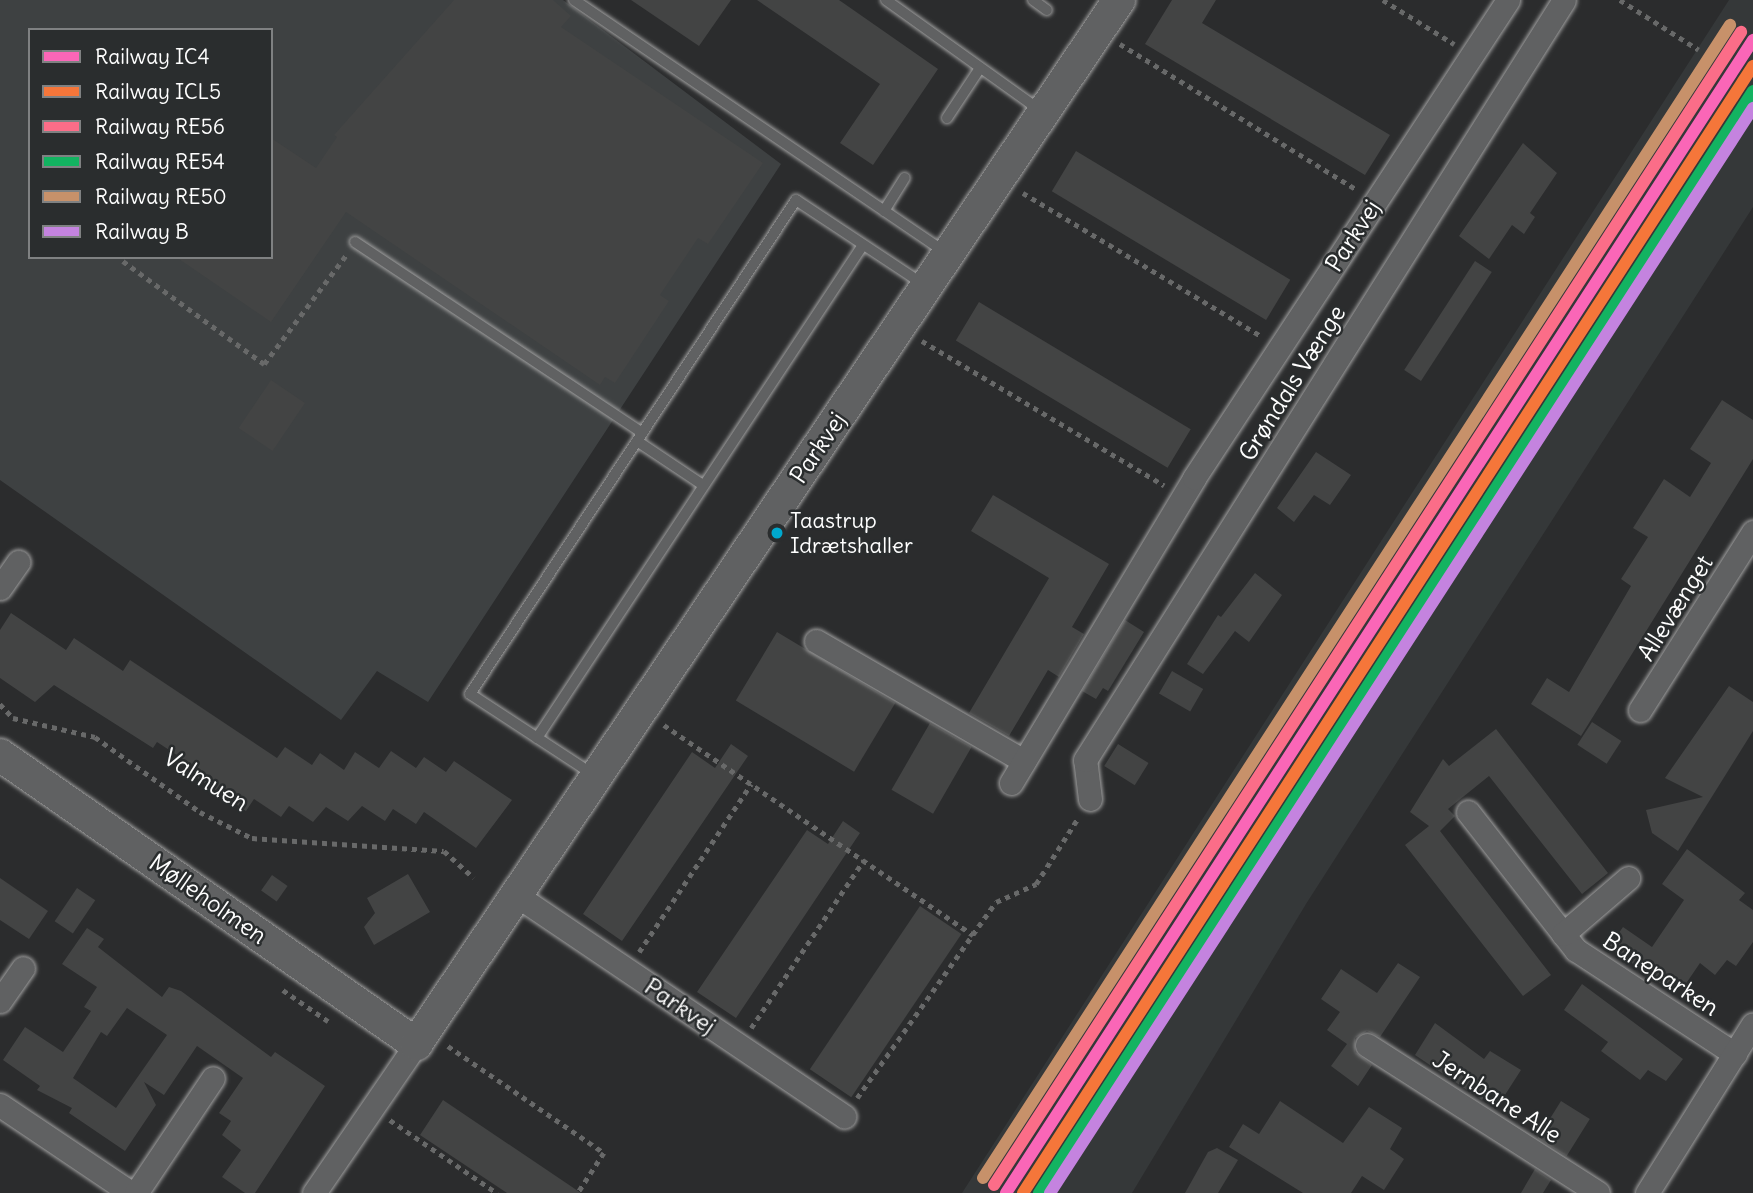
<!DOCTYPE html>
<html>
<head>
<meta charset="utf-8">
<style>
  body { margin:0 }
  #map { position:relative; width:1753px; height:1193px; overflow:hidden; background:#2b2c2d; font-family:Delius,sans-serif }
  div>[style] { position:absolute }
  .built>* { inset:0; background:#353839 }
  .green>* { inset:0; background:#3e4142 }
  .building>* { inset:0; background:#434444; transform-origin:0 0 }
  .path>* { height:4.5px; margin-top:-2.25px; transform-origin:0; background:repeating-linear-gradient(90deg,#686969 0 5px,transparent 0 10px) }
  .roads { filter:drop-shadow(0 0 2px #a0a0a0) drop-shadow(0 0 2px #a0a0a0) }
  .lane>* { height:10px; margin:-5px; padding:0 5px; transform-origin:5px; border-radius:5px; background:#606162 }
  .street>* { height:23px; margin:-11.5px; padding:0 11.5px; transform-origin:11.5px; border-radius:11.5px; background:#606162 }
  .secondary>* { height:32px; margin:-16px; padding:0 16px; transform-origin:16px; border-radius:16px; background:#606162 }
  .rail-1>* { height:12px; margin:-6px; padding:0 6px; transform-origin:6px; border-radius:6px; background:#fa66b7 }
  .rail-2>* { height:12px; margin:-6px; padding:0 6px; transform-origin:6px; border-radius:6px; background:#f5763a }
  .rail-3>* { height:12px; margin:-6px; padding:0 6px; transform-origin:6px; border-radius:6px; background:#fb6d88 }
  .rail-4>* { height:12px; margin:-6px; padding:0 6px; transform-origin:6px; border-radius:6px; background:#13b361 }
  .rail-5>* { height:12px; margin:-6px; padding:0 6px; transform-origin:6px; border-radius:6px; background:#c7916a }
  .rail-6>* { height:12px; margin:-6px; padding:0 6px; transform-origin:6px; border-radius:6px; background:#c483df }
  .dots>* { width:19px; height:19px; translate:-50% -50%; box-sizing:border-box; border:4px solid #2a2d2e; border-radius:50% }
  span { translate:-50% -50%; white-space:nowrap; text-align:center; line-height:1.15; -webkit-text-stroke:5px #2a2d2e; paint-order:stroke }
  .bus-label { font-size:22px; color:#fff }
  .left { translate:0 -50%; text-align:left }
  .street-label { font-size:24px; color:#fff }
  .legend { position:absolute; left:28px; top:28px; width:245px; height:231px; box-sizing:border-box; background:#2a2d2e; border:2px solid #7f8182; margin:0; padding:9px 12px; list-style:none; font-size:21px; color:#fff }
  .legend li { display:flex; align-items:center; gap:14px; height:35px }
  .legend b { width:35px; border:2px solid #7f8182 }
</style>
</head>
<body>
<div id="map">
  <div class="built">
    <i style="clip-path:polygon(1729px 0,1753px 0,1753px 207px,1306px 904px,1132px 1193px,962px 1193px)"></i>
  </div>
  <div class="green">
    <i style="clip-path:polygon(evenodd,0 0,563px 0,781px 164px,428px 702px,377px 671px,341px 720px,0 480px,0 0,30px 30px,271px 30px,271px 257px,30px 257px,30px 30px)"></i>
  </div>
  <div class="building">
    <i style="clip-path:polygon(454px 0,553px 0,571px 16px,561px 27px,763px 163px,708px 244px,698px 238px,660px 295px,669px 301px,615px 383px,605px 377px,600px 385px,346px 212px,271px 322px,176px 257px,271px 257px,271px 138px,316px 168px,337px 137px,334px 135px)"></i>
    <i style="clip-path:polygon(631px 0,731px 0,699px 46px)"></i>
    <i style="clip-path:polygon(757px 0,839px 0,938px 69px,873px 165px,840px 143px,880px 84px)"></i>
    <i style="clip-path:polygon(1172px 0,1216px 0,1202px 23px,1390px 135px,1365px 175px,1145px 44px)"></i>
    <i style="clip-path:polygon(1523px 143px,1557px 173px,1530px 213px,1535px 217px,1524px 234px,1512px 225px,1489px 259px,1459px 236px)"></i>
    <i style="left:1076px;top:151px;width:250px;height:47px;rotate:31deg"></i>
    <i style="left:1475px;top:261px;width:20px;height:130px;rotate:33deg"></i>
    <i style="left:979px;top:302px;width:247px;height:45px;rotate:31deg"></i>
    <i style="left:271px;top:380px;width:41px;height:58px;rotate:34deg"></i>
    <i style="clip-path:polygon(1722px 400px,1753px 420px,1753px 459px,1581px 736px,1531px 704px,1547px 678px,1569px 692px,1631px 586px,1621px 579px,1648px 537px,1633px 528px,1664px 479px,1690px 497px,1711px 463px,1690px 449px)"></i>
    <i style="clip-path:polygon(1316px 452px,1351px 475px,1330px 505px,1314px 495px,1294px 522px,1277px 508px)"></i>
    <i style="clip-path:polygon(993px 495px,1109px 564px,1072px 627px,1084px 634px,1059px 677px,1048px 670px,1009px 736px,969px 713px,1049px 578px,971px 531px)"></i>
    <i style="clip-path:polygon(1255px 573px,1282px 595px,1249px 642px,1235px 631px,1203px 674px,1187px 664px,1218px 615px,1221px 617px)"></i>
    <i style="clip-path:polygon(11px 613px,66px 650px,74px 638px,123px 671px,130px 660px,277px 758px,285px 747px,312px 765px,320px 753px,344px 770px,355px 752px,379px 768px,391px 751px,416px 768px,424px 757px,446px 772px,454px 761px,512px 800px,476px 848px,424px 812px,416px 824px,393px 809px,385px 821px,362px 806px,348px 821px,326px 807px,313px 822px,289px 806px,281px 817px,254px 799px,246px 811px,187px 771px,192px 765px,157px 742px,153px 748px,54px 685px,35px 702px,0 678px,0 630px)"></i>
    <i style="clip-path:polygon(1125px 620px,1144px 632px,1108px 691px,1103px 688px,1096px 699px,1082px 691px)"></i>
    <i style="left:777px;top:632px;width:138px;height:80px;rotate:31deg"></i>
    <i style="left:1172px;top:671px;width:36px;height:26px;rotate:30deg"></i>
    <i style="clip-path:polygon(1729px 686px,1753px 702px,1753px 731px,1678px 851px,1652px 833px,1646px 810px,1703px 797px,1665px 778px)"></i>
    <i style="left:1592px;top:722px;width:35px;height:27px;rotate:33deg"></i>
    <i style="left:930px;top:723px;width:48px;height:77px;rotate:30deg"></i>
    <i style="clip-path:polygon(1496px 729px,1608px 873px,1582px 894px,1489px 776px,1448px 809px,1455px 816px,1440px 831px,1551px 975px,1523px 996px,1405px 845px,1429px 826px,1410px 812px,1443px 759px,1449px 766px)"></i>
    <i style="clip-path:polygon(731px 744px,748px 756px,622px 941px,583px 914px,692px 752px,715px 768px)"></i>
    <i style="left:1118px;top:744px;width:36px;height:26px;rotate:32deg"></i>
    <i style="clip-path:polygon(843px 821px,860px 833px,736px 1018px,697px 992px,807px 830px,828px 844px)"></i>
    <i style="clip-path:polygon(1687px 849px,1745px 893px,1739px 900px,1753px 910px,1753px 942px,1736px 966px,1727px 960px,1715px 975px,1700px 963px,1685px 985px,1677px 980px,1670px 990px,1609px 947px,1623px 927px,1652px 947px,1684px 900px,1662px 884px)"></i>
    <i style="clip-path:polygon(408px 874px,430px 912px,374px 945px,364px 927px,375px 913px,367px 898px)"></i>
    <i style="left:272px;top:875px;width:19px;height:19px;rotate:35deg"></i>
    <i style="clip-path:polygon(0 878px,48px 911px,29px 939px,0 920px)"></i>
    <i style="left:77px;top:888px;width:22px;height:40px;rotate:34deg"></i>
    <i style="left:920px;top:906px;width:50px;height:197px;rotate:34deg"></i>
    <i style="clip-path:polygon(evenodd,87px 928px,104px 939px,98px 947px,162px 997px,169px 987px,181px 991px,271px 1057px,275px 1052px,325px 1086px,255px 1193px,245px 1193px,222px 1177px,241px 1150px,222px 1135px,231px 1121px,219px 1113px,243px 1078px,197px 1046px,164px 1095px,144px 1082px,156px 1105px,125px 1151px,69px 1113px,72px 1108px,37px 1090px,40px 1086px,3px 1060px,25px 1027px,63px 1052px,91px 1011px,84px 1007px,97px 987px,62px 964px,87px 928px,127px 1008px,167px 1035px,116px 1108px,73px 1078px,101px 1032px,107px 1036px,127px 1008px)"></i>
    <i style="clip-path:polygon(1398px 963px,1420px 977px,1380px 1037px,1367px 1031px,1355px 1038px,1355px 1052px,1372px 1065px,1358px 1086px,1331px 1066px,1347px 1044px,1327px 1030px,1340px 1012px,1321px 999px,1341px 969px,1377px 993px)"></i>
    <i style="clip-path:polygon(1582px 984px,1683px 1059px,1666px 1081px,1648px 1070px,1640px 1080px,1601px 1051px,1608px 1042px,1564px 1010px)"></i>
    <i style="clip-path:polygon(1435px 1023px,1484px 1059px,1490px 1051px,1521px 1070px,1503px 1098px,1489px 1089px,1482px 1100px,1415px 1055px)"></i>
    <i style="clip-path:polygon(443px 1100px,581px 1193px,507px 1193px,420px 1135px)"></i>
    <i style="clip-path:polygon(1280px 1101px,1343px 1143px,1369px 1107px,1402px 1128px,1390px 1149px,1404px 1159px,1384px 1190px,1362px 1176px,1351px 1193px,1303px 1193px,1229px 1147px,1243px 1124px,1259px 1134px)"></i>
    <i style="left:1561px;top:1101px;width:34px;height:44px;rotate:32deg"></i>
    <i style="clip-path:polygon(1217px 1148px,1238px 1160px,1218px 1193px,1185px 1193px,1208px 1152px)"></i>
    <i style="clip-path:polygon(1535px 1169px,1551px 1180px,1543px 1193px,1521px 1193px)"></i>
  </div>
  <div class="path">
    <i style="left:1383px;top:0;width:84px;rotate:31.8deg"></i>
    <i style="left:1620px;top:0;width:93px;rotate:32.3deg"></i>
    <i style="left:1120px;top:44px;width:278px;rotate:31.6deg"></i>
    <i style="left:1023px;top:193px;width:278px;rotate:31deg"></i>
    <i style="left:123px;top:261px;width:175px;rotate:36.1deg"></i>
    <i style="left:264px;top:364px;width:138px;rotate:-53deg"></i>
    <i style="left:922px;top:341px;width:282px;rotate:30.8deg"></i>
    <i style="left:0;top:704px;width:19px;rotate:47deg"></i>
    <i style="left:13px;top:718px;width:84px;rotate:13deg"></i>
    <i style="left:95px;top:737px;width:129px;rotate:35.5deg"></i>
    <i style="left:200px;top:812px;width:58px;rotate:26.6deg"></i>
    <i style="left:252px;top:838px;width:192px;rotate:3.9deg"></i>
    <i style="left:444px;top:851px;width:40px;rotate:42deg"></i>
    <i style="left:664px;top:725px;width:374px;rotate:34.2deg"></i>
    <i style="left:639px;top:952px;width:202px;rotate:-56.3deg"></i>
    <i style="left:283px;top:990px;width:55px;rotate:34.6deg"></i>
    <i style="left:751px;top:1028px;width:202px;rotate:-56.1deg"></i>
    <i style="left:448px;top:1046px;width:189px;rotate:34.4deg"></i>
    <i style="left:604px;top:1153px;width:48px;rotate:123deg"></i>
    <i style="left:857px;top:1098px;width:240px;rotate:-54.7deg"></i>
    <i style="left:996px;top:902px;width:44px;rotate:-24.2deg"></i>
    <i style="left:1036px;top:884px;width:78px;rotate:-57.5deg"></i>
    <i style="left:390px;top:1120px;width:130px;rotate:34.3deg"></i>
  </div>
  <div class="roads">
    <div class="lane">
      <i style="left:574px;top:0;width:450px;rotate:34.2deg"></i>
      <i style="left:886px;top:0;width:191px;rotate:35.6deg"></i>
      <i style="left:1033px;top:0;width:17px;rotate:36deg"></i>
      <i style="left:947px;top:118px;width:60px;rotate:-56.6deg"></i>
      <i style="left:884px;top:211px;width:39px;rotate:-58deg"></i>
      <i style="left:355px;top:242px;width:345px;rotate:33.6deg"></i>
      <i style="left:637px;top:441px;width:79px;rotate:33.7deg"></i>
      <i style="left:537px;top:738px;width:591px;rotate:-56.53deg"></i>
      <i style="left:594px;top:775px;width:148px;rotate:-146.8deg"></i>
      <i style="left:470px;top:694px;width:592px;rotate:-56.58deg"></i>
      <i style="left:796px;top:200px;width:152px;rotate:33.5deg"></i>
    </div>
    <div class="street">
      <i style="left:0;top:588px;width:32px;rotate:-55deg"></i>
      <i style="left:816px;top:641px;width:240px;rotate:30deg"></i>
      <i style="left:1640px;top:710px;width:211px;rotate:-57.6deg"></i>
      <i style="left:1011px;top:783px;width:356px;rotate:-59deg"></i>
      <i style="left:1194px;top:478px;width:572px;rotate:-56.7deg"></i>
      <i style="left:1090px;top:799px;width:39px;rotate:-97deg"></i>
      <i style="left:1085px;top:760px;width:898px;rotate:-57.78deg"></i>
      <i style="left:1468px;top:812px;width:175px;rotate:52deg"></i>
      <i style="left:1576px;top:950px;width:190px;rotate:33.2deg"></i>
      <i style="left:516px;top:895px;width:396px;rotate:34deg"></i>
      <i style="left:1563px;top:934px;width:86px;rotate:-40.7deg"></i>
      <i style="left:0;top:1001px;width:40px;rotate:-55.1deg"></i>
      <i style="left:1367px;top:1045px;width:274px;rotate:32.6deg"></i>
      <i style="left:0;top:1105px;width:158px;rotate:33.9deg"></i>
      <i style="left:136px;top:1193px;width:138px;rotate:-56.2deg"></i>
      <i style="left:314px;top:1193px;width:181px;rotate:-55.6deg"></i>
      <i style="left:1647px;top:1193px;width:199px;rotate:-57.9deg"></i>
    </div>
    <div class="secondary">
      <i style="left:0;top:755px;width:507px;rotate:34.79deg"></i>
      <i style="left:416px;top:1044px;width:1259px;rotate:-56.04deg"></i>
    </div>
  </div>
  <div class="rail-1">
    <i style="left:1006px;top:1193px;width:1374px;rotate:-57.06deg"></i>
  </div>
  <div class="rail-2">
    <i style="left:1023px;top:1193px;width:1343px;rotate:-57.07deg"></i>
  </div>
  <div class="rail-3">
    <i style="left:994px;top:1185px;width:1374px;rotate:-57.06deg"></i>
  </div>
  <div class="rail-4">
    <i style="left:1039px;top:1193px;width:1313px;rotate:-57.06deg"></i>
  </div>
  <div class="rail-5">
    <i style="left:983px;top:1178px;width:1374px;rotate:-57.06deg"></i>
  </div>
  <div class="rail-6">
    <i style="left:1050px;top:1193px;width:1293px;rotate:-57.06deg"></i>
  </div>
  <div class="dots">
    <i style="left:777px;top:533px;background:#00a9ce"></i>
  </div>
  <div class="bus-label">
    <span class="left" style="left:790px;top:533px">Taastrup<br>Idrætshaller</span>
  </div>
  <div class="street-label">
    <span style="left:1353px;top:236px;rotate:-57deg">Parkvej</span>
    <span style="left:1292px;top:383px;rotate:-58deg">Grøndals Vænge</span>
    <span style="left:818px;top:448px;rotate:-56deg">Parkvej</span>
    <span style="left:1675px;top:608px;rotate:-58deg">Allevænget</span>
    <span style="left:206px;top:780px;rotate:32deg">Valmuen</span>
    <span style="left:208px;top:899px;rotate:35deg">Mølleholmen</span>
    <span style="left:1661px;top:974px;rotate:33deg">Baneparken</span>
    <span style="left:680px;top:1006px;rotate:34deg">Parkvej</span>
    <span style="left:1497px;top:1097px;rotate:33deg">Jernbane Alle</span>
  </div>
  <ul class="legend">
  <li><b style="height:9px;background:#fa66b7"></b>Railway IC4</li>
  <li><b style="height:9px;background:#f5763a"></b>Railway ICL5</li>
  <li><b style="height:9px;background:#fb6d88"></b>Railway RE56</li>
  <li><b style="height:9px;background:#13b361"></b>Railway RE54</li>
  <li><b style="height:9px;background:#c7916a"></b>Railway RE50</li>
  <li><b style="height:9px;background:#c483df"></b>Railway B</li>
  </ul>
</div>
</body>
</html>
